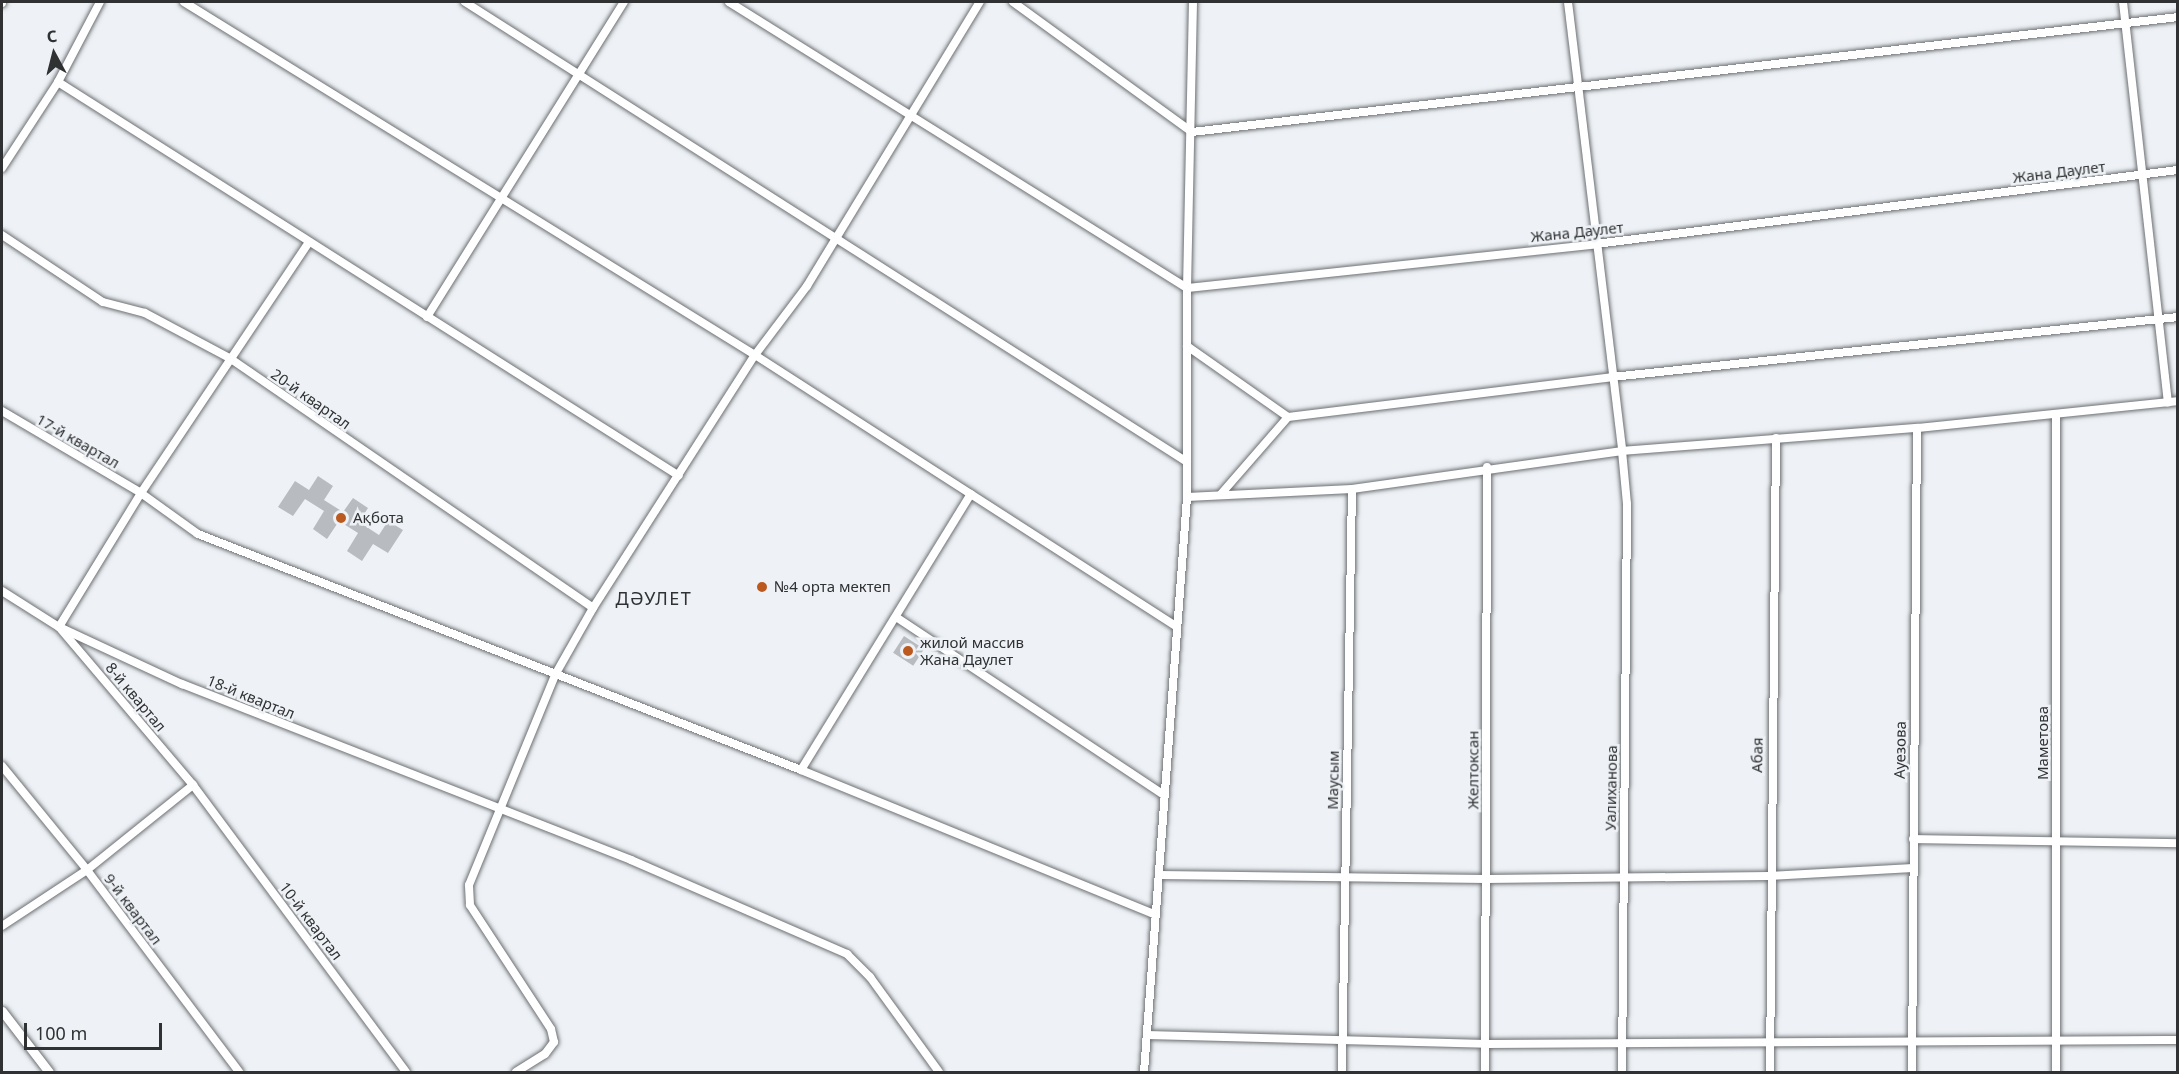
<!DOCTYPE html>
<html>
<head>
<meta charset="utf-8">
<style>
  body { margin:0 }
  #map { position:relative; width:2179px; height:1074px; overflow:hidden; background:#eef2f6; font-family:"Noto Sans",sans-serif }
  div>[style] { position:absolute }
  .building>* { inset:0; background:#b8bbbf; transform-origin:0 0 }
  .roads { filter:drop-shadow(0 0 2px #6c6f72) drop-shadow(0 0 2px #6c6f72) }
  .minor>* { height:8px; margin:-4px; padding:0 4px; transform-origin:4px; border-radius:4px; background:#fff }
  .tertiary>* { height:9px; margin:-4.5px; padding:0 4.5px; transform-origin:4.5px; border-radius:4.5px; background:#fff }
  .dots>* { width:16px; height:16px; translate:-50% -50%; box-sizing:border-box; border:3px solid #eef2f6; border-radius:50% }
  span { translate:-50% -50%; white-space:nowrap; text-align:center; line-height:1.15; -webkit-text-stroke:5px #eef2f6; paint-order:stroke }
  .street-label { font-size:15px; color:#303133 }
  .poi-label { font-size:15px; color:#303133 }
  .left { translate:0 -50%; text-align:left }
  .quarter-label { font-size:18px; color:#303133; letter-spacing:1.5px }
  .frame { position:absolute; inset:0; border:3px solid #303133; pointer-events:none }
  .north { position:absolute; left:24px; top:24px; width:60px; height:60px; -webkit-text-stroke:4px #eef2f6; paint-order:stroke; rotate:353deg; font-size:16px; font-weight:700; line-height:24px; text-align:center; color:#303133 }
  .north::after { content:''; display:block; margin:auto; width:21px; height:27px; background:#303133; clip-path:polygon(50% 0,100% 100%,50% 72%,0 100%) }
  .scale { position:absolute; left:24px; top:1023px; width:138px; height:27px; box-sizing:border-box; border:3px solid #303133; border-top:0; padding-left:8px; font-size:18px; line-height:21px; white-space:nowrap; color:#303133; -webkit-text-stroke:4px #eef2f6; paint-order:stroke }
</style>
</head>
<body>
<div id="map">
  <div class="building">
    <i style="clip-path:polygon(318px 476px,333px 486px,324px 500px,343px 512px,353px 498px,368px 508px,359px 522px,379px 535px,388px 521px,403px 530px,388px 553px,373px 544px,362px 561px,347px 551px,358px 533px,339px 521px,327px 539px,313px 529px,324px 511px,305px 499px,293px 516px,278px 507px,295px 481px,309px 490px)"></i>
    <i style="left:904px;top:636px;width:24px;height:20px;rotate:33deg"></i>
  </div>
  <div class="roads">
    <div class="minor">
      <i style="left:100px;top:2px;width:90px;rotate:117.7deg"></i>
      <i style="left:58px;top:82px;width:735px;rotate:32.39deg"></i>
      <i style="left:184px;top:2px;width:671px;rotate:31.72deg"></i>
      <i style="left:755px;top:355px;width:502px;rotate:32.8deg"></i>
      <i style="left:465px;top:2px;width:856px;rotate:32.5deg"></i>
      <i style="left:729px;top:2px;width:540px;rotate:31.98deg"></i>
      <i style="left:1187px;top:288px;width:286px;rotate:-88.8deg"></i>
      <i style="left:1013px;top:2px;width:221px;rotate:36deg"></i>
      <i style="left:1192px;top:132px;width:993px;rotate:-6.65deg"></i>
      <i style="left:1568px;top:2px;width:452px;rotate:83.1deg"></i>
      <i style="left:1622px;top:451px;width:296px;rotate:-4.5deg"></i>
      <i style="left:1917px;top:428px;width:262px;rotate:-5.9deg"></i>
      <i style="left:2123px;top:2px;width:403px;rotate:83.6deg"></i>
      <i style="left:2px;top:3px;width:1px;rotate:-90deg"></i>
      <i style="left:2px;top:168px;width:103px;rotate:-56.9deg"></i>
      <i style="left:2px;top:235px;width:121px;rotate:33.6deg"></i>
      <i style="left:103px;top:302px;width:43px;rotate:14.7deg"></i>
      <i style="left:145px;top:313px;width:98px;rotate:28.1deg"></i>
      <i style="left:231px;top:359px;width:439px;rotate:34.5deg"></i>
      <i style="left:309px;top:242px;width:302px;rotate:123.8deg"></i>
      <i style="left:141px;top:493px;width:157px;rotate:121.5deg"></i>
      <i style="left:59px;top:627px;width:207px;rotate:49.7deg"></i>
      <i style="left:193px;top:785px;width:357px;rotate:53.4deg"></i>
      <i style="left:427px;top:317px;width:372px;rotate:-58deg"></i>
      <i style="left:1187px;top:346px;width:123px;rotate:35.1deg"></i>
      <i style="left:2px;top:411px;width:161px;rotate:30.5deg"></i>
      <i style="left:141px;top:493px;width:70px;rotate:35.7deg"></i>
      <i style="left:198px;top:534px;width:648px;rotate:21.37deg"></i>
      <i style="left:801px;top:770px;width:324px;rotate:-58.4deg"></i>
      <i style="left:1221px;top:494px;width:102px;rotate:-49deg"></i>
      <i style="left:1288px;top:417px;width:326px;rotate:-7deg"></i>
      <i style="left:1612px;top:377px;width:569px;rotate:-6.05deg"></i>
      <i style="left:1187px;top:497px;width:209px;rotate:-90deg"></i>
      <i style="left:1187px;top:288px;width:411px;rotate:-6.1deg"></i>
      <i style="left:1596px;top:244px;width:587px;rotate:-7.25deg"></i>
      <i style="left:2px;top:591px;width:67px;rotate:32.3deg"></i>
      <i style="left:59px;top:627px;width:136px;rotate:24.9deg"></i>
      <i style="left:182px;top:684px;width:482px;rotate:21.4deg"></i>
      <i style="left:631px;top:860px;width:236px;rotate:23.5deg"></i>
      <i style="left:847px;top:954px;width:33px;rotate:45deg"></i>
      <i style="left:870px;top:977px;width:117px;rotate:54deg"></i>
      <i style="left:896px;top:617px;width:322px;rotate:33.6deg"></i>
      <i style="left:2px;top:766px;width:134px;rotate:50.7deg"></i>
      <i style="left:87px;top:870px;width:253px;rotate:53deg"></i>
      <i style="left:801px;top:770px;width:383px;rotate:22.2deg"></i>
      <i style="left:1913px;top:839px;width:265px;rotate:0.9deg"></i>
      <i style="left:1159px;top:875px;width:327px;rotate:0.7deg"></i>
      <i style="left:1486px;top:879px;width:283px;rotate:-0.6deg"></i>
      <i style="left:1769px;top:876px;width:144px;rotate:-3.2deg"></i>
      <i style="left:2px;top:926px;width:102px;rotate:-33.4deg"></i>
      <i style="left:87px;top:870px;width:136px;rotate:-38.7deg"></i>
      <i style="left:1147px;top:1035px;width:339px;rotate:1.5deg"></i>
      <i style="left:1486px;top:1044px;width:692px;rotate:-0.33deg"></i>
      <i style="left:516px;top:1072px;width:34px;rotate:-32deg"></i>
      <i style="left:545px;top:1054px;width:15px;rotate:-53deg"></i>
      <i style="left:554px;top:1042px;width:13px;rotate:-103deg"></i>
      <i style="left:551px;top:1029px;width:148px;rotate:-123.2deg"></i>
      <i style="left:470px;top:905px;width:20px;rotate:-93deg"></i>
      <i style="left:469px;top:885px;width:227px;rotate:-67.7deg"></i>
      <i style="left:555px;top:675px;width:77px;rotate:-60.4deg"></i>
      <i style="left:593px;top:608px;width:300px;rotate:-57.4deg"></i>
      <i style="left:755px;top:355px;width:86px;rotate:-53deg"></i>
      <i style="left:807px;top:286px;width:333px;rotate:-58.7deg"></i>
      <i style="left:1144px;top:1072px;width:577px;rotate:-85.72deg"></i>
      <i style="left:1187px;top:497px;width:165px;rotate:-2.8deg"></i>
      <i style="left:1352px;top:489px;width:273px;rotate:-8deg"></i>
      <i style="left:1622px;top:451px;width:53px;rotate:84.6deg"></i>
      <i style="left:1627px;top:504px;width:568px;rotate:90.5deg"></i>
      <i style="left:1342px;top:1072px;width:583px;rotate:-89.02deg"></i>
      <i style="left:1485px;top:1072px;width:605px;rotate:-89.81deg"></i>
      <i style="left:1770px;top:1072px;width:634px;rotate:-89.46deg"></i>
      <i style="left:1912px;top:1072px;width:644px;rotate:-89.56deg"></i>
      <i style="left:2056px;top:1072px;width:658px;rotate:-90deg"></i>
    </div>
    <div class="tertiary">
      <i style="left:2px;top:1011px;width:77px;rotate:52.4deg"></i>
    </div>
  </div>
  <div class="dots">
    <i style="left:341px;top:518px;background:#bb591e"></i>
    <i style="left:762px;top:587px;background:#bb591e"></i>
    <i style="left:908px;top:651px;background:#bb591e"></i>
  </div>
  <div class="street-label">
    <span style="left:2059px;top:172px;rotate:-7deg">Жана Даулет</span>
    <span style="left:1577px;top:232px;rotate:-6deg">Жана Даулет</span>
    <span style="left:311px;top:399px;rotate:35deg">20-й квартал</span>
    <span style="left:78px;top:441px;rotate:30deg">17-й квартал</span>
    <span style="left:136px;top:697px;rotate:50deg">8-й квартал</span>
    <span style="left:251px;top:697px;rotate:22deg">18-й квартал</span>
    <span style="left:2043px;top:743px;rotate:-90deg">Маметова</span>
    <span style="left:1900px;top:750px;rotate:-89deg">Ауезова</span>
    <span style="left:1757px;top:755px;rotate:-89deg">Абая</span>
    <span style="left:1473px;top:770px;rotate:-90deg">Желтоксан</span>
    <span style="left:1333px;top:780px;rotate:-89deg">Маусым</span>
    <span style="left:1611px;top:788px;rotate:-89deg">Уалиханова</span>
    <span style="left:133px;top:909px;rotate:53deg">9-й квартал</span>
    <span style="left:311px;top:921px;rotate:53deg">10-й квартал</span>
  </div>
  <div class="poi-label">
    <span class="left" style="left:353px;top:518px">Ақбота</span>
    <span class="left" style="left:774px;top:587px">№4 орта мектеп</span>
    <span class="left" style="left:920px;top:651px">жилой массив<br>Жана Даулет</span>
  </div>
  <div class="quarter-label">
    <span style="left:654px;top:598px">ДӘУЛЕТ</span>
  </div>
  <div class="frame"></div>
  <div class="north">С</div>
  <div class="scale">100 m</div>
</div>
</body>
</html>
